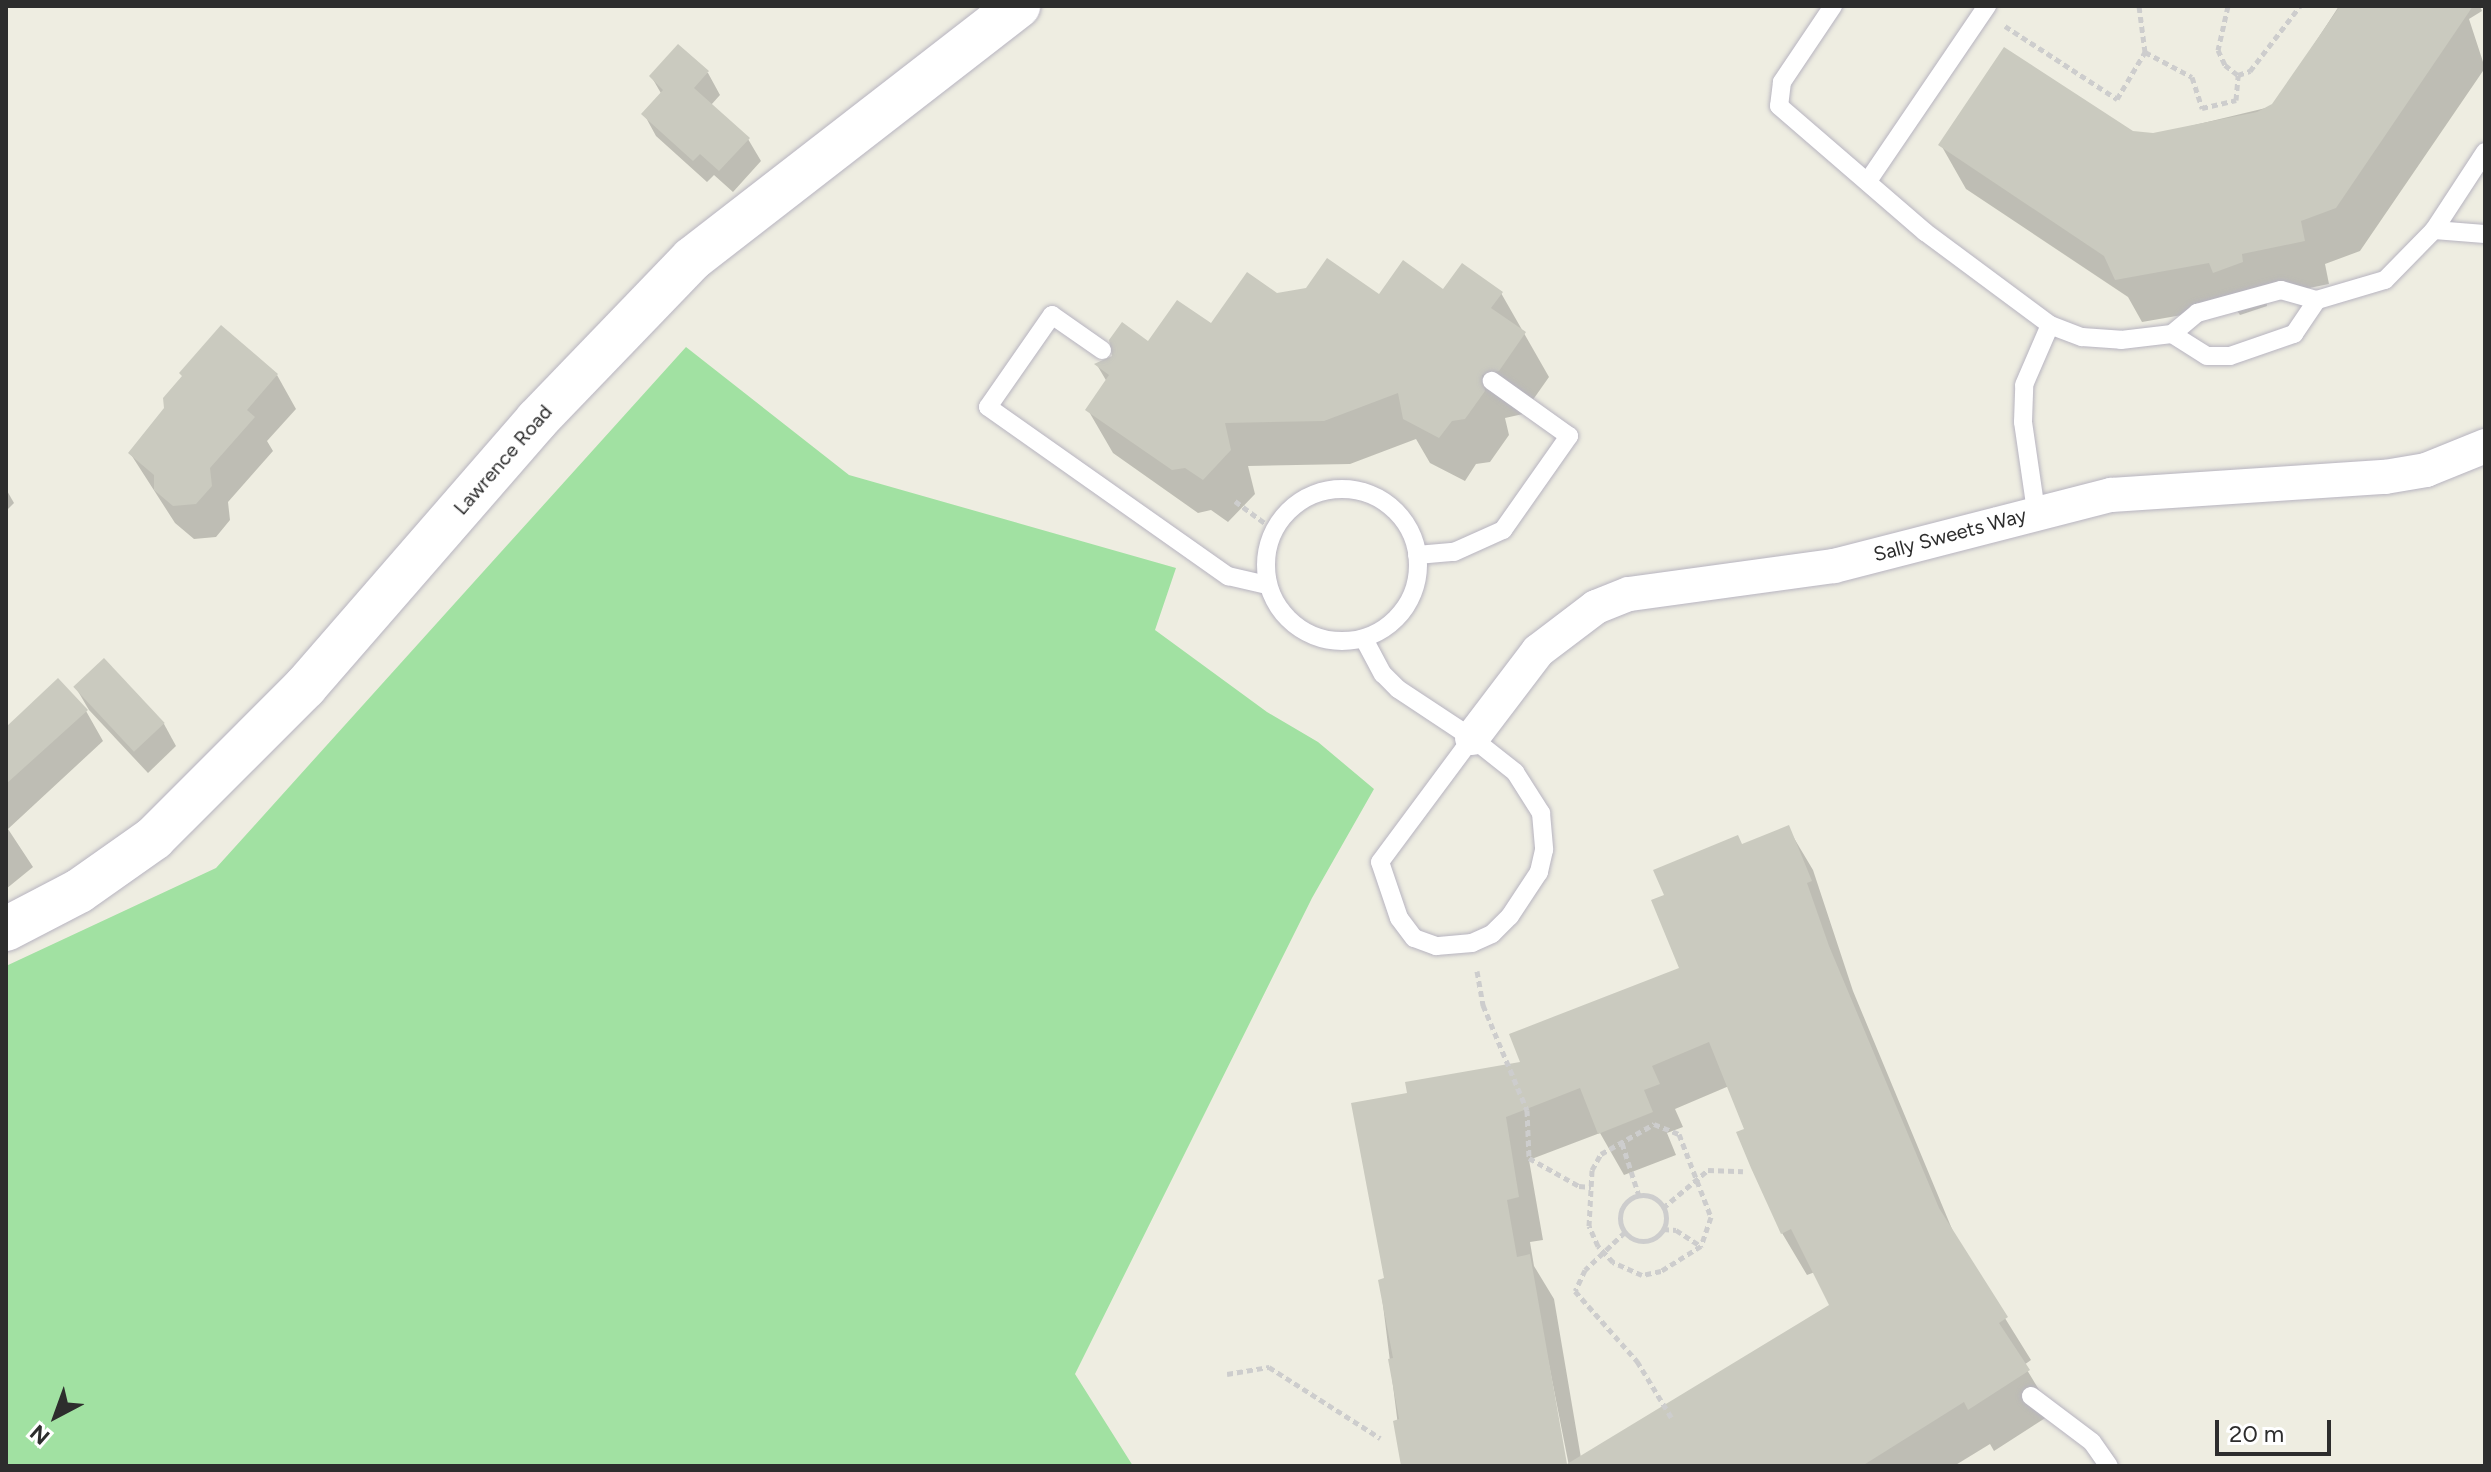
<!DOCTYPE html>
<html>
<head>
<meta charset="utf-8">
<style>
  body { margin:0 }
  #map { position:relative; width:2491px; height:1472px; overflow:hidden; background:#eeede1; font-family:Figtree,sans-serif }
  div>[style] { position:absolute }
  .green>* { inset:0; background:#a1e1a2 }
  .shadow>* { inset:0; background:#0003 }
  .building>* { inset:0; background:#cacabf; transform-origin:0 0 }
  .path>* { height:5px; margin-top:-2.5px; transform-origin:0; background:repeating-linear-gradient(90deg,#cdcdcd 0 6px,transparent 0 10px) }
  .path>.ring { margin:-2.5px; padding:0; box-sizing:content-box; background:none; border:5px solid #cdcdcd; border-radius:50% }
  .roads { filter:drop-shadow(0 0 2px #b7b4c0) drop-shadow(0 0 2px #b7b4c0) }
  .lane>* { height:18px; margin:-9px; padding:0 9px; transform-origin:9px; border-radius:9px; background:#fff }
  .lane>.ring { margin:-9px; padding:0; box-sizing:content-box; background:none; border:18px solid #fff; border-radius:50% }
  .street>* { height:34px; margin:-17px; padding:0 17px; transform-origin:17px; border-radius:17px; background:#fff }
  .secondary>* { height:44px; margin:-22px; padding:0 22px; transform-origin:22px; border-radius:22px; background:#fff }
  span { translate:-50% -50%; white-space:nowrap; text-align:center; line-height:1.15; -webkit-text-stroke:6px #fff; paint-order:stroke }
  .street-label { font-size:20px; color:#2d2d2d }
  .frame { position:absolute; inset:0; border:8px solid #2d2d2d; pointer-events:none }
  .north { position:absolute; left:16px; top:1376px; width:80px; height:80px; -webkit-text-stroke:6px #fff; paint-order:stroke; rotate:221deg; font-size:22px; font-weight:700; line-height:32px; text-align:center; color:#2d2d2d }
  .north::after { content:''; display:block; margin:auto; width:28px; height:36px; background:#2d2d2d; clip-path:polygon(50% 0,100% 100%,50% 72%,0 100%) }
  .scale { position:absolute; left:2215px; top:1420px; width:116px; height:36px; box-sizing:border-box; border:4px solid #2d2d2d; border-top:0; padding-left:10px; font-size:24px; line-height:28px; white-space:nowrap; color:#2d2d2d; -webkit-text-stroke:6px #fff; paint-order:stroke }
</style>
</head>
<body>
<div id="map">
  <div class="green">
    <i style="clip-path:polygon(686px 347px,849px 475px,1176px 568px,1155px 630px,1267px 712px,1318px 742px,1374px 789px,1312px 898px,1075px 1374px,1133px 1466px,6px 1466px,6px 966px,216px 868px)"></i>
  </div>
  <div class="shadow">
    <i style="clip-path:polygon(2339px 6px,2480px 6px,2482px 11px,2469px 19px,2485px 68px,2360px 251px,2325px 264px,2329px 284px,2266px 297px,2267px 306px,2240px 315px,2234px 306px,2142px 322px,2128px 297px,1966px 189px,1941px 145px,2153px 135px,2274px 106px)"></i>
    <i style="clip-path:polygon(708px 73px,720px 95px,711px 105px,748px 139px,761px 161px,733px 192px,714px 175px,707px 182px,656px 136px,644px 114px,662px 95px,651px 76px)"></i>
    <i style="clip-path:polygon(1444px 292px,1501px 293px,1549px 377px,1523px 414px,1505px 418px,1509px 435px,1490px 462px,1476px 464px,1465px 481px,1430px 463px,1416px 439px,1350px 464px,1248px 466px,1255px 494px,1228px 522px,1211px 510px,1198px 513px,1113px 453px,1088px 410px,1107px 382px,1097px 365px,1211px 326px,1276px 295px,1379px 297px)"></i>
    <i style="clip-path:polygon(277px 375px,296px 409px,267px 441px,273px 451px,228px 502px,230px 520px,216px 537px,194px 539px,175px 523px,130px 453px)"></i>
    <i style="clip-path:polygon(6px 489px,14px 503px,6px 511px)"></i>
    <i style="clip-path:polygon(58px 681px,86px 711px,103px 741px,8px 829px,33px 867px,6px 889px,6px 729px)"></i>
    <i style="clip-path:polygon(76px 688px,164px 724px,176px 746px,148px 773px,89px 710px)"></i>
    <i style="clip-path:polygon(evenodd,1788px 828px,1813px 870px,1853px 991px,1957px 1241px,2031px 1360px,2024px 1365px,2053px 1413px,1994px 1451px,1990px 1444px,1954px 1466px,1569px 1466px,1533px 1284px,1565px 1466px,1403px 1466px,1380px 1281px,1386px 1280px,1409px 1095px,1523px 1064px,1682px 969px,1667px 896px,1742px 847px,1788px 828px,1729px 1086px,1782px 1233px,1807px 1275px,1815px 1272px,1832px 1306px,1581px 1458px,1554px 1299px,1534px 1266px,1530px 1242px,1543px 1240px,1529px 1160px,1600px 1133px,1624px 1175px,1676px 1155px,1667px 1133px,1683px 1127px,1675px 1109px,1729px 1086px)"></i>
  </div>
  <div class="building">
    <i style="clip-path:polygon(2340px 6px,2473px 6px,2336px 208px,2301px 221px,2305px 241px,2242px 254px,2243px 262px,2213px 273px,2209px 263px,2115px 280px,2104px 256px,1938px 145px,2004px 47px,2133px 131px,2153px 133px,2257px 112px,2272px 104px)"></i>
    <i style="clip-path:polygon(678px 44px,709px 71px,694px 88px,750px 138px,719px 171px,700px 154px,693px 161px,641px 114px,663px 90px,649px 76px)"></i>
    <i style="clip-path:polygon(1327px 258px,1379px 294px,1403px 260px,1443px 289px,1462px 263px,1503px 292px,1491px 308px,1526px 332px,1499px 371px,1482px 375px,1485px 391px,1465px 419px,1452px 421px,1439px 438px,1403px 419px,1398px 393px,1324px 421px,1225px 423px,1231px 450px,1203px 480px,1185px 468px,1172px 470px,1085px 410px,1109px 375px,1094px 364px,1112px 356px,1109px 340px,1122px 322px,1148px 341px,1177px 300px,1211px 323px,1247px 272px,1277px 293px,1306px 288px)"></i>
    <i style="clip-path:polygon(221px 325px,278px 374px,247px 410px,255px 417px,210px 468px,212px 486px,196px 504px,173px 506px,154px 490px,154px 475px,128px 453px,164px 408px,163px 398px,182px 376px,179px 373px)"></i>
    <i style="left:104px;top:658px;width:89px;height:42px;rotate:47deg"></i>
    <i style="clip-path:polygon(58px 678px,88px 710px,6px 784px,6px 727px)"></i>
    <i style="clip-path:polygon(evenodd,1789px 825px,1812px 881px,1807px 883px,1829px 946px,1939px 1208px,2008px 1317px,1999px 1323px,2030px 1370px,1968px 1410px,1964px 1402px,1862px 1466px,1401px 1466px,1393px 1421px,1399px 1419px,1388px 1359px,1393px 1358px,1378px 1280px,1384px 1278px,1351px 1103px,1407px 1093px,1405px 1082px,1520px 1062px,1509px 1034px,1679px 968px,1651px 900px,1664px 895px,1653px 870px,1738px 835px,1742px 844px,1789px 825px,1709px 1042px,1744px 1129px,1736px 1132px,1751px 1168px,1781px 1234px,1791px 1229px,1829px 1305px,1567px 1464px,1530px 1254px,1517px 1257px,1507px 1200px,1519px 1197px,1506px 1117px,1580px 1088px,1598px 1134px,1653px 1112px,1644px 1090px,1660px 1084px,1652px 1066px,1709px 1042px)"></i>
  </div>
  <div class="path">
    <i style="left:2228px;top:6px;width:45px;rotate:102.8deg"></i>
    <i style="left:2218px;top:50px;width:17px;rotate:65deg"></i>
    <i style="left:2225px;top:65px;width:16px;rotate:38deg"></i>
    <i style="left:2005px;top:26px;width:134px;rotate:33.1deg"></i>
    <i style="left:2117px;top:99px;width:55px;rotate:-59.2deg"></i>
    <i style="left:2145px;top:52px;width:46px;rotate:-97.4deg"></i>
    <i style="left:2145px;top:52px;width:53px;rotate:28deg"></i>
    <i style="left:2192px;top:77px;width:33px;rotate:72deg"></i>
    <i style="left:2202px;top:108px;width:35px;rotate:-13deg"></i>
    <i style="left:2236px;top:100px;width:25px;rotate:-85deg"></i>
    <i style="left:2238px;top:75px;width:13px;rotate:-18deg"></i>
    <i style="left:2250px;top:71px;width:82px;rotate:-52.4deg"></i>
    <i style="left:1235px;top:501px;width:49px;rotate:36.6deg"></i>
    <i style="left:1477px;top:971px;width:35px;rotate:80deg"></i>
    <i style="left:1483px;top:1005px;width:114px;rotate:67.3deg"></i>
    <i style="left:1527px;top:1110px;width:48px;rotate:87.6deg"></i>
    <i style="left:1529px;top:1158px;width:57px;rotate:29.2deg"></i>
    <i style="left:1579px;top:1186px;width:12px;rotate:5deg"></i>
    <i style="left:1654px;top:1124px;width:27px;rotate:22deg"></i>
    <i style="left:1679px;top:1134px;width:89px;rotate:68.9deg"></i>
    <i style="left:1711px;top:1217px;width:31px;rotate:109deg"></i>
    <i style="left:1701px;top:1246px;width:47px;rotate:148deg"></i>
    <i style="left:1661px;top:1271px;width:19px;rotate:168deg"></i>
    <i style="left:1642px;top:1275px;width:32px;rotate:-156deg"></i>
    <i style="left:1613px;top:1262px;width:22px;rotate:-133deg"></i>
    <i style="left:1598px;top:1246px;width:22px;rotate:-114deg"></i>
    <i style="left:1589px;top:1226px;width:56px;rotate:-86.9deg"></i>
    <i style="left:1592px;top:1170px;width:18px;rotate:-61deg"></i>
    <i style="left:1601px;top:1154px;width:61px;rotate:-29.5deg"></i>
    <i style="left:1622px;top:1143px;width:56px;rotate:72.2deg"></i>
    <i class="ring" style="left:1620px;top:1195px;width:41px;height:41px"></i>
    <i style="left:1663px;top:1208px;width:59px;rotate:-40.2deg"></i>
    <i style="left:1708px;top:1170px;width:35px;rotate:2deg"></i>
    <i style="left:1663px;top:1229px;width:13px;rotate:4deg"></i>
    <i style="left:1676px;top:1230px;width:30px;rotate:33deg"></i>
    <i style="left:1625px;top:1232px;width:55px;rotate:136.5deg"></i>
    <i style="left:1585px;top:1270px;width:23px;rotate:115deg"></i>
    <i style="left:1575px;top:1291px;width:94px;rotate:48.5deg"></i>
    <i style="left:1637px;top:1361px;width:66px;rotate:58.7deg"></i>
    <i style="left:1227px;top:1374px;width:43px;rotate:-9.5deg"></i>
    <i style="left:1269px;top:1367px;width:132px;rotate:32.6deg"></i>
  </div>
  <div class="roads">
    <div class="lane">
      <i style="left:1833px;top:6px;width:92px;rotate:123.9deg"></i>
      <i style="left:1782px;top:82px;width:24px;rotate:97deg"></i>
      <i style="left:1779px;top:106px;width:193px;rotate:40.8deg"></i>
      <i style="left:1925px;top:232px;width:156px;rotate:36.6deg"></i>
      <i style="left:1868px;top:181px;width:212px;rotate:-55.8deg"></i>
      <i style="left:2434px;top:230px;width:51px;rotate:4.5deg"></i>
      <i style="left:2172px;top:334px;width:41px;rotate:32.2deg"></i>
      <i style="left:2207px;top:356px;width:23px"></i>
      <i style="left:2230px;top:356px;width:68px;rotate:-19deg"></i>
      <i style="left:2294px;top:334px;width:41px;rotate:-55.9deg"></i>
      <i style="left:1102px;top:350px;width:61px;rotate:-145deg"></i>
      <i style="left:1052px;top:315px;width:112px;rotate:124.8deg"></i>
      <i style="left:988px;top:407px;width:294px;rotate:35.2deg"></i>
      <i style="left:1228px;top:576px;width:40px;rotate:13deg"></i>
      <i class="ring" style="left:1266px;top:489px;width:134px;height:134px"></i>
      <i style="left:2036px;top:511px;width:90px;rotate:-98.3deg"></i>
      <i style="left:2023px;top:422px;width:37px;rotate:-88deg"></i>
      <i style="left:2024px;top:385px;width:65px;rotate:-66.6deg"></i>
      <i style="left:2050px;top:325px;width:34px;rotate:21deg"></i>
      <i style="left:2082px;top:337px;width:39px;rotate:4deg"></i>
      <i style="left:2121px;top:340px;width:51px;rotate:-6.7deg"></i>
      <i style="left:2172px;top:334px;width:33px;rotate:-40deg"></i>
      <i style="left:2197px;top:313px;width:87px;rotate:-15.3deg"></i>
      <i style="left:2281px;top:290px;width:37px;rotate:16deg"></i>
      <i style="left:2317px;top:300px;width:71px;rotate:-16.4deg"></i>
      <i style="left:2385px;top:280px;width:70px;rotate:-45.6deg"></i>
      <i style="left:2434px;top:230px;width:93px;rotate:-56.8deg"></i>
      <i style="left:1417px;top:555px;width:37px;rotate:-5deg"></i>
      <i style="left:1454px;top:552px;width:54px;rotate:-24.2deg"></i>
      <i style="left:1503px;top:530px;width:115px;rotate:-54.9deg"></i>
      <i style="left:1569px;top:436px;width:95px;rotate:-144.5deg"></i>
      <i style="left:1364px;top:639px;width:40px;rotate:62deg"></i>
      <i style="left:1383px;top:674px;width:21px;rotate:45deg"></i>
      <i style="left:1398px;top:689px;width:89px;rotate:33.5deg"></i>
      <i style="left:1472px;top:738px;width:55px;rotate:38.3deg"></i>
      <i style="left:1515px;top:772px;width:49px;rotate:57.6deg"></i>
      <i style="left:1541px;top:813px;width:37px;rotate:85deg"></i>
      <i style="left:1544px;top:850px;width:23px;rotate:103deg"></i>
      <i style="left:1539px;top:872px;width:53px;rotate:123.4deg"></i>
      <i style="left:1510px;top:916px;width:25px;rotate:135deg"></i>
      <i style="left:1492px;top:934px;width:22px;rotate:156deg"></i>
      <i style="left:1472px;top:943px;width:36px;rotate:175deg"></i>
      <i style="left:1436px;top:946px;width:23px;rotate:-160deg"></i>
      <i style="left:1414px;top:938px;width:25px;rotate:-127deg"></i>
      <i style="left:1399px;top:918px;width:59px;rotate:-108.7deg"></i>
      <i style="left:1380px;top:862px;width:154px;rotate:-53.4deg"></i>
      <i style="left:2031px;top:1396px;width:76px;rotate:37deg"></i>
      <i style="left:2092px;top:1442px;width:29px;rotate:55deg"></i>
    </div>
    <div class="street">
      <i style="left:1472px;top:738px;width:109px;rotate:-52.8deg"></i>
      <i style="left:1538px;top:651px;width:73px;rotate:-37.2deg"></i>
      <i style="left:1596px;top:607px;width:35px;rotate:-22deg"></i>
      <i style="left:1629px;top:594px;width:207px;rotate:-7.8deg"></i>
      <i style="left:1834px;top:566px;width:286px;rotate:-14.4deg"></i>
      <i style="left:2111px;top:495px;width:275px;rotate:-3.8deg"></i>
      <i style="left:2385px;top:477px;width:42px;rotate:-9.7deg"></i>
      <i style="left:2426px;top:470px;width:64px;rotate:-22.1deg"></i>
    </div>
    <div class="secondary">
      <i style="left:6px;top:929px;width:82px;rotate:-27.5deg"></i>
      <i style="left:79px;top:891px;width:92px;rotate:-35.2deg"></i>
      <i style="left:154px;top:838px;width:214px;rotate:-45deg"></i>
      <i style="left:305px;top:687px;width:354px;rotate:-49deg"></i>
      <i style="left:537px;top:420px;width:223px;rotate:-46.1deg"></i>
      <i style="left:692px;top:259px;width:413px;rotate:-37.8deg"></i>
    </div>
  </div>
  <div class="street-label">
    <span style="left:503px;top:460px;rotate:-49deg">Lawrence Road</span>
    <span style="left:1950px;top:535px;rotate:-15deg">Sally Sweets Way</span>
  </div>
  <div class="frame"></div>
  <div class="north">N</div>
  <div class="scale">20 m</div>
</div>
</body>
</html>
